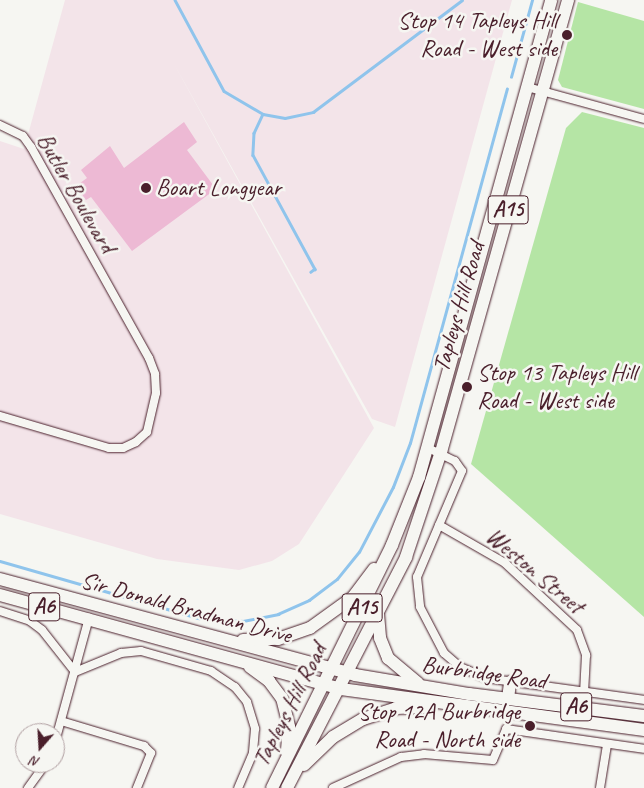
<!DOCTYPE html>
<html>
<head>
<meta charset="utf-8">
<style>
  body { margin:0 }
  #map { position:relative; width:644px; height:788px; overflow:hidden; background:#f6f6f2; font-family:Caveat,sans-serif }
  div>[style] { position:absolute }
  .built>* { inset:0; background:#f3e4e9 }
  .green>* { inset:0; background:#b5e5a5 }
  .stream>* { height:2.5px; margin:-1.25px; padding:0 1.25px; transform-origin:1.25px; border-radius:1.25px; background:#8fc4ec }
  .building>* { inset:0; background:#edb9d4 }
  .roads { filter:drop-shadow(0 0 1px #4a1f2b) drop-shadow(0 0 1px #4a1f2b) }
  .street>* { height:8px; margin:-4px; padding:0 4px; transform-origin:4px; border-radius:4px; background:#f6f6f2 }
  .primary>* { height:12px; margin:-6px; padding:0 6px; transform-origin:6px; border-radius:6px; background:#f6f6f2 }
  .dots>* { width:14px; height:14px; translate:-50% -50%; box-sizing:border-box; border:2px solid #f6f6f2; border-radius:50% }
  span { translate:-50% -50%; white-space:nowrap; text-align:center; line-height:1.15; -webkit-text-stroke:5px #f6f6f2; paint-order:stroke }
  .shield-label span { padding:1px 4px; background:#f6f6f2; border:1px solid; border-radius:4px; -webkit-text-stroke-width:0 }
  .shield-label { font-size:22px; color:#4a1f2b; font-weight:700 }
  .poi-label { font-size:24px; color:#4a1f2b }
  .right { translate:-100% -50%; text-align:right }
  .left { translate:0 -50%; text-align:left }
  .street-label { font-size:24px; color:#4a1f2b }
  .north { position:absolute; left:15px; top:723px; width:50px; height:50px; box-sizing:border-box; background:#f6f6f2; border:1px solid #b1a0a2; border-radius:50%; rotate:199deg; font-size:14px; font-weight:700; line-height:20px; text-align:center; color:#4a1f2b }
  .north::after { content:''; display:block; margin:auto; width:18px; height:22px; background:#4a1f2b; clip-path:polygon(50% 0,100% 100%,50% 72%,0 100%) }
</style>
</head>
<body>
<div id="map">
  <div class="built">
    <i style="clip-path:polygon(65px 0,512px 0,395px 427px,372px 419px,173px 62px,374px 428px,299px 544px,272px 561px,239px 570px,157px 559px,0 514px,0 141px,24px 149px)"></i>
  </div>
  <div class="green">
    <i style="clip-path:polygon(578px 2px,644px 21px,644px 109px,562px 87px,558px 80px)"></i>
    <i style="clip-path:polygon(582px 112px,644px 128px,644px 617px,471px 464px,566px 128px)"></i>
  </div>
  <div class="stream">
    <i style="left:175px;top:0;width:103px;rotate:61.7deg"></i>
    <i style="left:224px;top:91px;width:45px;rotate:30.5deg"></i>
    <i style="left:263px;top:114px;width:22px;rotate:10deg"></i>
    <i style="left:285px;top:118px;width:29px;rotate:-12deg"></i>
    <i style="left:313px;top:112px;width:186px;rotate:-36.9deg"></i>
    <i style="left:511px;top:77px;width:80px;rotate:-74.7deg"></i>
    <i style="left:263px;top:114px;width:21px;rotate:115deg"></i>
    <i style="left:254px;top:133px;width:22px;rotate:93deg"></i>
    <i style="left:253px;top:155px;width:130px;rotate:61.5deg"></i>
    <i style="left:315px;top:269px;width:5px;rotate:143deg"></i>
    <i style="left:0;top:561px;width:207px;rotate:16deg"></i>
    <i style="left:199px;top:618px;width:44px;rotate:3.9deg"></i>
    <i style="left:243px;top:621px;width:36px;rotate:-11deg"></i>
    <i style="left:278px;top:614px;width:34px;rotate:-24deg"></i>
    <i style="left:309px;top:600px;width:35px;rotate:-37deg"></i>
    <i style="left:337px;top:579px;width:35px;rotate:-51deg"></i>
    <i style="left:359px;top:552px;width:73px;rotate:-62.4deg"></i>
    <i style="left:393px;top:487px;width:47px;rotate:-68.9deg"></i>
    <i style="left:410px;top:443px;width:367px;rotate:-74.7deg"></i>
  </div>
  <div class="building">
    <i style="clip-path:polygon(184px 122px,197px 142px,187px 150px,216px 189px,132px 251px,91px 197px,86px 200px,76px 186px,87px 178px,81px 170px,110px 146px,124px 168px)"></i>
  </div>
  <div class="roads">
    <div class="street">
      <i style="left:527px;top:87px;width:121px;rotate:15.3deg"></i>
      <i style="left:0;top:125px;width:25px;rotate:26deg"></i>
      <i style="left:23px;top:136px;width:14px;rotate:54deg"></i>
      <i style="left:31px;top:147px;width:242px;rotate:60.8deg"></i>
      <i style="left:149px;top:358px;width:17px;rotate:69deg"></i>
      <i style="left:155px;top:374px;width:19px;rotate:87deg"></i>
      <i style="left:156px;top:393px;width:40px;rotate:103deg"></i>
      <i style="left:147px;top:432px;width:15px;rotate:138deg"></i>
      <i style="left:136px;top:442px;width:14px;rotate:155deg"></i>
      <i style="left:123px;top:448px;width:14px;rotate:180deg"></i>
      <i style="left:109px;top:448px;width:114px;rotate:-163.6deg"></i>
      <i style="left:426px;top:447px;width:32px;rotate:26deg"></i>
      <i style="left:455px;top:461px;width:12px;rotate:55deg"></i>
      <i style="left:462px;top:471px;width:115px;rotate:113deg"></i>
      <i style="left:417px;top:577px;width:30px;rotate:84deg"></i>
      <i style="left:420px;top:607px;width:52px;rotate:62.4deg"></i>
      <i style="left:444px;top:653px;width:21px;rotate:41deg"></i>
      <i style="left:460px;top:667px;width:28px;rotate:23deg"></i>
      <i style="left:486px;top:678px;width:160px;rotate:7.9deg"></i>
      <i style="left:439px;top:525px;width:76px;rotate:29.9deg"></i>
      <i style="left:505px;top:563px;width:98px;rotate:42.9deg"></i>
      <i style="left:577px;top:630px;width:27px;rotate:70deg"></i>
      <i style="left:586px;top:655px;width:37px;rotate:93deg"></i>
      <i style="left:0;top:611px;width:32px;rotate:18deg"></i>
      <i style="left:30px;top:621px;width:15px;rotate:37deg"></i>
      <i style="left:42px;top:630px;width:53px;rotate:51.8deg"></i>
      <i style="left:75px;top:672px;width:50px;rotate:-22.4deg"></i>
      <i style="left:121px;top:653px;width:20px;rotate:-6deg"></i>
      <i style="left:141px;top:651px;width:73px;rotate:15.9deg"></i>
      <i style="left:211px;top:671px;width:29px;rotate:34deg"></i>
      <i style="left:235px;top:687px;width:19px;rotate:51deg"></i>
      <i style="left:247px;top:702px;width:28px;rotate:73deg"></i>
      <i style="left:255px;top:729px;width:24px;rotate:95deg"></i>
      <i style="left:253px;top:753px;width:38px;rotate:113deg"></i>
      <i style="left:61px;top:721px;width:87px;rotate:16.8deg"></i>
      <i style="left:144px;top:746px;width:10px;rotate:45deg"></i>
      <i style="left:151px;top:753px;width:38px;rotate:112deg"></i>
      <i style="left:55px;top:742px;width:129px;rotate:-74.7deg"></i>
      <i style="left:28px;top:788px;width:31px;rotate:-54deg"></i>
      <i style="left:333px;top:788px;width:75px;rotate:-24.5deg"></i>
      <i style="left:401px;top:757px;width:23px;rotate:-7deg"></i>
      <i style="left:424px;top:754px;width:69px;rotate:5deg"></i>
      <i style="left:493px;top:760px;width:34px;rotate:-67deg"></i>
      <i style="left:506px;top:729px;width:139px;rotate:8.2deg"></i>
      <i style="left:600px;top:788px;width:44px;rotate:-80.8deg"></i>
    </div>
    <div class="primary">
      <i style="left:0;top:579px;width:368px;rotate:15.1deg"></i>
      <i style="left:355px;top:675px;width:116px;rotate:9.5deg"></i>
      <i style="left:469px;top:694px;width:176px;rotate:7.2deg"></i>
      <i style="left:0;top:595px;width:354px;rotate:15.4deg"></i>
      <i style="left:341px;top:689px;width:306px;rotate:7.7deg"></i>
      <i style="left:378px;top:614px;width:24px;rotate:85deg"></i>
      <i style="left:380px;top:638px;width:22px;rotate:68deg"></i>
      <i style="left:388px;top:658px;width:39px;rotate:40deg"></i>
      <i style="left:243px;top:640px;width:35px;rotate:-2deg"></i>
      <i style="left:278px;top:639px;width:34px;rotate:-19deg"></i>
      <i style="left:310px;top:628px;width:53px;rotate:-35.8deg"></i>
      <i style="left:353px;top:597px;width:35px;rotate:-53deg"></i>
      <i style="left:250px;top:667px;width:24px;rotate:36deg"></i>
      <i style="left:269px;top:681px;width:21px;rotate:53deg"></i>
      <i style="left:282px;top:698px;width:30px;rotate:76deg"></i>
      <i style="left:289px;top:727px;width:25px;rotate:95deg"></i>
      <i style="left:508px;top:699px;width:17px;rotate:-83deg"></i>
      <i style="left:304px;top:765px;width:40px;rotate:-44deg"></i>
      <i style="left:333px;top:737px;width:35px;rotate:-31deg"></i>
      <i style="left:363px;top:719px;width:35px;rotate:-18deg"></i>
      <i style="left:396px;top:708px;width:27px;rotate:-2deg"></i>
      <i style="left:272px;top:788px;width:271px;rotate:-63.7deg"></i>
      <i style="left:392px;top:545px;width:73px;rotate:-68.3deg"></i>
      <i style="left:419px;top:477px;width:495px;rotate:-74.5deg"></i>
      <i style="left:287px;top:788px;width:260px;rotate:-62.7deg"></i>
      <i style="left:406px;top:557px;width:111px;rotate:-71.6deg"></i>
      <i style="left:441px;top:452px;width:470px;rotate:-74.3deg"></i>
    </div>
  </div>
  <div class="dots">
    <i style="left:567px;top:35px;background:#4a1f2b"></i>
    <i style="left:146px;top:188px;background:#4a1f2b"></i>
    <i style="left:467px;top:387px;background:#4a1f2b"></i>
    <i style="left:530px;top:726px;background:#4a1f2b"></i>
  </div>
  <div class="shield-label">
    <span style="left:508px;top:210px">A15</span>
    <span style="left:44px;top:607px">A6</span>
    <span style="left:362px;top:608px">A15</span>
    <span style="left:576px;top:707px">A6</span>
  </div>
  <div class="poi-label">
    <span class="right" style="left:557px;top:35px">Stop 14 Tapleys Hill<br>Road - West side</span>
    <span class="left" style="left:156px;top:188px">Boart Longyear</span>
    <span class="left" style="left:477px;top:387px">Stop 13 Tapleys Hill<br>Road - West side</span>
    <span class="right" style="left:520px;top:726px">Stop 12A Burbridge<br>Road - North side</span>
  </div>
  <div class="street-label">
    <span style="left:76px;top:193px;rotate:60deg">Butler Boulevard</span>
    <span style="left:459px;top:307px;rotate:-74deg">Tapleys Hill Road</span>
    <span style="left:535px;top:571px;rotate:40deg">Weston Street</span>
    <span style="left:186px;top:608px;rotate:15deg">Sir Donald Bradman Drive</span>
    <span style="left:484px;top:673px;rotate:8deg">Burbridge Road</span>
    <span style="left:290px;top:705px;rotate:-63deg">Tapleys Hill Road</span>
  </div>
  <div class="north">N</div>
</div>
</body>
</html>
